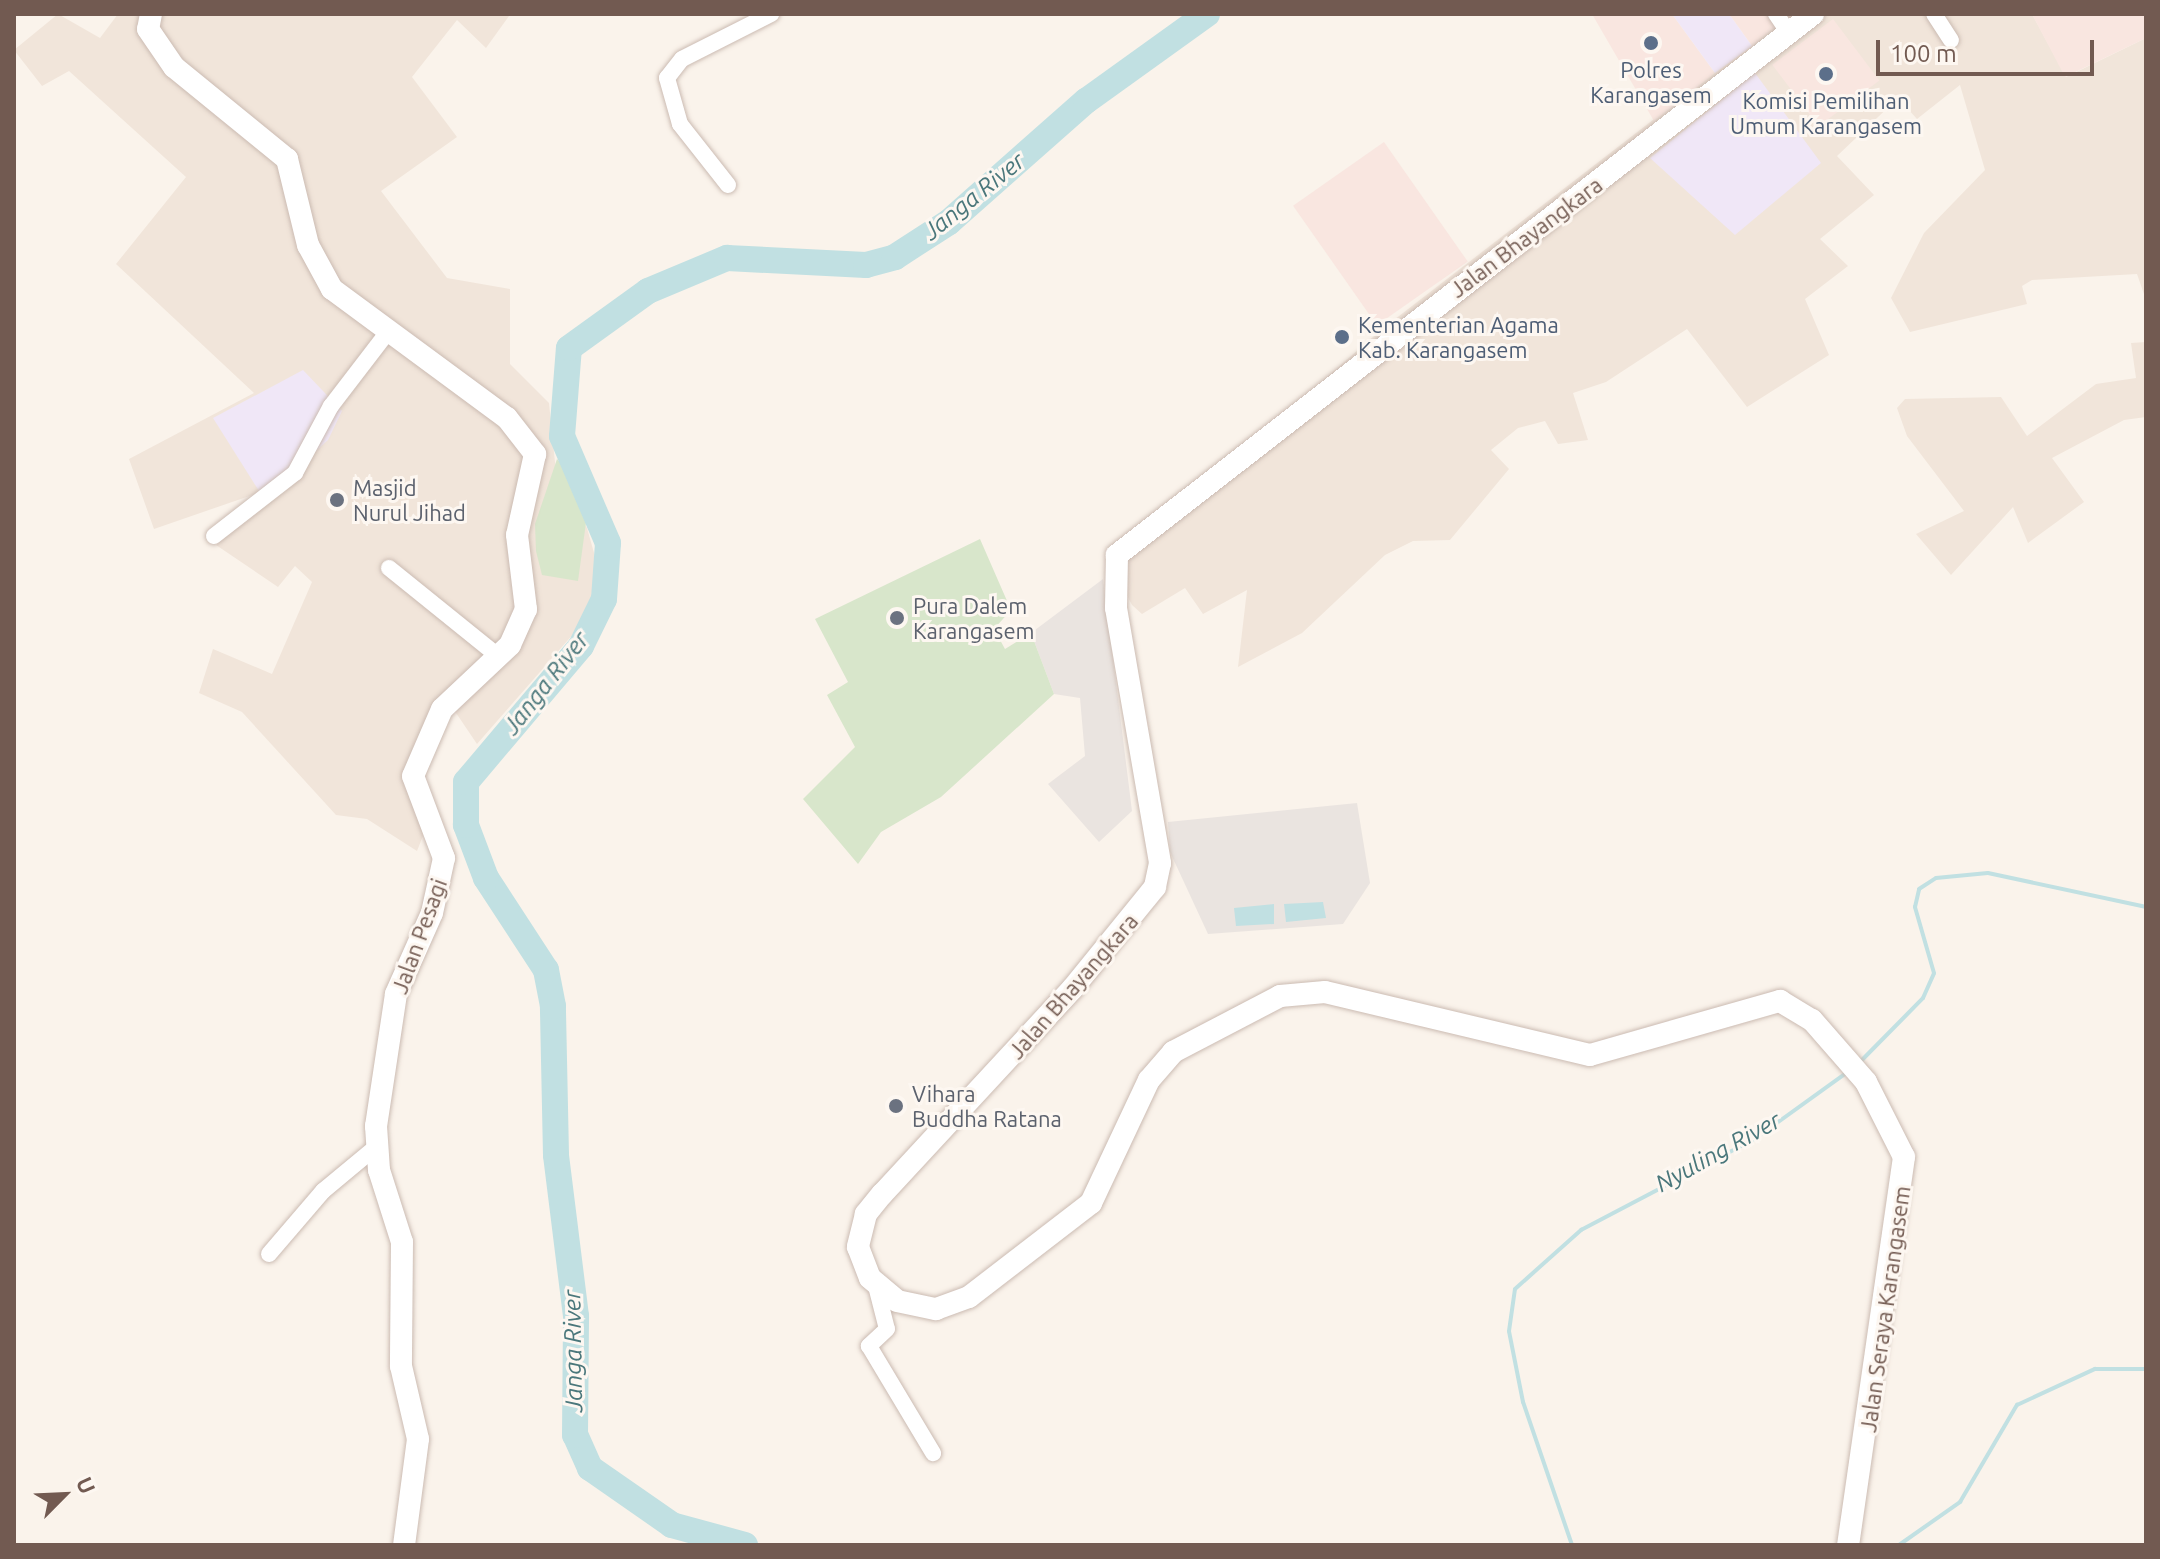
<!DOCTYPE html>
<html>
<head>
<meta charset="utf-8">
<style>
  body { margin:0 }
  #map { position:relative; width:2160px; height:1559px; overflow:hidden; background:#faf3eb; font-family:Ubuntu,sans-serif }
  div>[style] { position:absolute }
  .residential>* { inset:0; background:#f1e5da }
  .commercial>* { inset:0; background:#f9e6e0; transform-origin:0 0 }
  .industrial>* { inset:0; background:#eae4e0 }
  .education>* { inset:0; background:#f0e7f7 }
  .green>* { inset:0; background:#d8e6cb }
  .water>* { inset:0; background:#c1e0e2 }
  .stream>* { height:4px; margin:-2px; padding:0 2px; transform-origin:2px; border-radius:2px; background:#c1e0e2 }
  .river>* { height:26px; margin:-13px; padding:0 13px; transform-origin:13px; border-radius:13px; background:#c1e0e2 }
  .roads { filter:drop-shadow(0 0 2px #cbbbb2) drop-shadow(0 0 2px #cbbbb2) }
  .street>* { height:16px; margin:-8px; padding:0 8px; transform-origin:8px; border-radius:8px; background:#fff }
  .secondary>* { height:22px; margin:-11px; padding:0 11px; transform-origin:11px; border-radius:11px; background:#fff }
  .dots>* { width:22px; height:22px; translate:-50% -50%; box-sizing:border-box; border:4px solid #fdf7f1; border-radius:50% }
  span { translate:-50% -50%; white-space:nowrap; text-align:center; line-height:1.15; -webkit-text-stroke:6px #fdf7f1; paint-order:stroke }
  .service-label { font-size:22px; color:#4e5e75 }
  .left { translate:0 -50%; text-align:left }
  .street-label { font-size:22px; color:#725a51 }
  .worship-label { font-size:22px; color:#5b616d }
  .water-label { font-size:24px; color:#4a777b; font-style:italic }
  .frame { position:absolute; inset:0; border:16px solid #725a51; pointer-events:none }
  .north { position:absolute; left:24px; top:1455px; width:80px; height:80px; -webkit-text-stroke:6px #fdf7f1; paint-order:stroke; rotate:66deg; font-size:22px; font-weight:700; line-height:32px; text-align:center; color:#725a51 }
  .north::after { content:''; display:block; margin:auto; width:28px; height:36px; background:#725a51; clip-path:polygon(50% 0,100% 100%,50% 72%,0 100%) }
  .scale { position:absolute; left:1876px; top:40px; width:218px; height:36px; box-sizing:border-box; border:4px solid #725a51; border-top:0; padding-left:10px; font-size:24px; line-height:28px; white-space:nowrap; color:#725a51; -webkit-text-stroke:6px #fdf7f1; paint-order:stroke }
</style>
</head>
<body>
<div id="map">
  <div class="residential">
    <i style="clip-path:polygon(58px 14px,100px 38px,118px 14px,509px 16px,486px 48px,457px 20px,412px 77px,457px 137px,381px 191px,447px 278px,510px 289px,510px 364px,549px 403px,557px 482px,587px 528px,596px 560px,589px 616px,477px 744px,450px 704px,409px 798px,428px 823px,417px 851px,367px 819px,336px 815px,242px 712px,199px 693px,213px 649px,272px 674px,312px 582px,295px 566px,278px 587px,216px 545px,263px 500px,258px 493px,154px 529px,129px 459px,254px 393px,116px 264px,186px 177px,69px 71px,42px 86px,14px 50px)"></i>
    <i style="clip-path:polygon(1790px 14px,2032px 14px,2066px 77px,2146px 38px,2146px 300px,2137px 274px,2032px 280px,2022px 286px,2027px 304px,1910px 332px,1891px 298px,1924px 233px,1985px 170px,1960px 85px,1917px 119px,1898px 98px,1837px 156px,1874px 195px,1820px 239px,1848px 266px,1805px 299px,1829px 355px,1747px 407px,1687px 329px,1606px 382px,1573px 393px,1588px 440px,1558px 444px,1545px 421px,1518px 428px,1491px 450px,1509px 469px,1450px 540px,1413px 541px,1385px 555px,1302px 633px,1238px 667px,1247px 590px,1203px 614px,1185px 588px,1142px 614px,1132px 605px,1118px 578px,1127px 551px,1381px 330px)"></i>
    <i style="clip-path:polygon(2146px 342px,2146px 417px,2124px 420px,2052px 458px,2084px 502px,2028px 543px,2013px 507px,1951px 575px,1916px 534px,1964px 511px,1907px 436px,1897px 408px,1905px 399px,2001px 397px,2027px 436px,2096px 384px,2136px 378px,2131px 343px)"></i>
  </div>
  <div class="commercial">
    <i style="clip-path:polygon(1592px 14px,1672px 14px,1715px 73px,1654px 121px)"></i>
    <i style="clip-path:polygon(1729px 14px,1790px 14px,1752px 46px)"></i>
    <i style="clip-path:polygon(2032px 14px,2146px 14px,2146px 38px,2065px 77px)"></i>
    <i style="left:1833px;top:19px;width:77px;height:76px;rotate:53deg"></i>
    <i style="left:1384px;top:142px;width:146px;height:111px;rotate:55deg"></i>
  </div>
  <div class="industrial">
    <i style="clip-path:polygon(1103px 579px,1132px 811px,1099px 842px,1048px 784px,1085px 756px,1080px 698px,1054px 694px,1031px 633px)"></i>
    <i style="clip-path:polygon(1357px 803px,1370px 883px,1343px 924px,1208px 934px,1170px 852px,1168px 822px)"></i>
  </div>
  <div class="education">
    <i style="clip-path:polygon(1672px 14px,1729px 14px,1752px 46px,1715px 73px)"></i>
    <i style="clip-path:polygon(1755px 73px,1821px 163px,1735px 235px,1650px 158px)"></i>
    <i style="clip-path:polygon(303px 370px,342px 411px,328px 440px,264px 499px,213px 418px)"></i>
  </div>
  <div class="green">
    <i style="clip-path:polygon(557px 459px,573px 475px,588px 508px,578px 581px,542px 575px,536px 551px,535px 524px)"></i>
    <i style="clip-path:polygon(980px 539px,1011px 610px,994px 629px,1005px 649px,1031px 633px,1054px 694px,941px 797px,881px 832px,858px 864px,803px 799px,855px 747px,827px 695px,848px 682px,815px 619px)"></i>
  </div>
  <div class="water">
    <i style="clip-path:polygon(1323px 902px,1326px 918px,1286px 922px,1284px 904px)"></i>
    <i style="clip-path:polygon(1274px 904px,1274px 924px,1236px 926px,1234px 908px)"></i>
  </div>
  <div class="stream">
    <i style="left:1859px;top:1063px;width:91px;rotate:-45.4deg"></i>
    <i style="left:1923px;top:998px;width:27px;rotate:-66deg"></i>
    <i style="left:1934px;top:973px;width:69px;rotate:-106.1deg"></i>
    <i style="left:1915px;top:907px;width:18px;rotate:-77deg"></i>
    <i style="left:1919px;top:889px;width:20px;rotate:-33deg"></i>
    <i style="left:1936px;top:878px;width:52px;rotate:-5.5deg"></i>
    <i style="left:1988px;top:873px;width:162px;rotate:12.1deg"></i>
    <i style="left:1572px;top:1545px;width:151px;rotate:-108.9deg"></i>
    <i style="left:1523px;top:1402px;width:72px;rotate:-101.2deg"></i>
    <i style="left:1509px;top:1331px;width:42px;rotate:-81.9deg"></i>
    <i style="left:1515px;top:1289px;width:89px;rotate:-41.8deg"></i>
    <i style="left:1581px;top:1230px;width:198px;rotate:-27.7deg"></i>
    <i style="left:1756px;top:1138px;width:111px;rotate:-35.8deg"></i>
    <i style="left:1899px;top:1545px;width:75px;rotate:-35.2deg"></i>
    <i style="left:1960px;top:1502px;width:113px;rotate:-59.6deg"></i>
    <i style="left:2017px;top:1405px;width:86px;rotate:-24.8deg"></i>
    <i style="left:2095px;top:1369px;width:51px"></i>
  </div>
  <div class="river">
    <i style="left:745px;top:1545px;width:76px;rotate:-164.7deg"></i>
    <i style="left:672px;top:1525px;width:100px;rotate:-145.2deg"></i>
    <i style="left:590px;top:1468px;width:36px;rotate:-114deg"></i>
    <i style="left:575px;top:1435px;width:119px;rotate:-89.5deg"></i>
    <i style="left:576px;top:1316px;width:162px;rotate:-97.1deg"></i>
    <i style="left:556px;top:1155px;width:149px;rotate:-91.2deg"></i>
    <i style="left:553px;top:1006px;width:37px;rotate:-101deg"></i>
    <i style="left:546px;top:970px;width:110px;rotate:-123.1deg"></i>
    <i style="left:486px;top:878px;width:57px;rotate:-110.7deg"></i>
    <i style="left:466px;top:825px;width:43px;rotate:-90deg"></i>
    <i style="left:466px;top:782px;width:178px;rotate:-49.8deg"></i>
    <i style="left:581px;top:646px;width:52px;rotate:-63.9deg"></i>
    <i style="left:604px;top:599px;width:56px;rotate:-85.9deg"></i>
    <i style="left:608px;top:543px;width:116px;rotate:-113.3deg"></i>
    <i style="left:562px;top:436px;width:88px;rotate:-85.5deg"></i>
    <i style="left:569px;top:348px;width:97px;rotate:-35.8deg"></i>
    <i style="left:648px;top:291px;width:86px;rotate:-22.7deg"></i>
    <i style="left:727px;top:258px;width:139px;rotate:2.9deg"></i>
    <i style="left:866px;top:265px;width:30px;rotate:-15deg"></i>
    <i style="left:895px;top:257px;width:64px;rotate:-32.9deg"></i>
    <i style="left:949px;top:222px;width:183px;rotate:-41.5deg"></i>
    <i style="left:1086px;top:101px;width:149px;rotate:-35.7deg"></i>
  </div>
  <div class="roads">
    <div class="street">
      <i style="left:1776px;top:14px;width:23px;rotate:56deg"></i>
      <i style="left:1934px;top:14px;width:31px;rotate:57deg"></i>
      <i style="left:728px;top:185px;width:78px;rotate:-128.2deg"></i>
      <i style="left:680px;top:124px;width:48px;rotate:-105.8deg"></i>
      <i style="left:667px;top:78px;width:24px;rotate:-52deg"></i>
      <i style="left:682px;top:59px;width:100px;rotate:-26.8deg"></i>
      <i style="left:214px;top:536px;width:103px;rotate:-37.9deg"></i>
      <i style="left:295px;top:473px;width:76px;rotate:-61.8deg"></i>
      <i style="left:331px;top:406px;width:92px;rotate:-52.5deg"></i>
      <i style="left:389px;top:568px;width:140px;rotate:38.9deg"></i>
      <i style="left:269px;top:1254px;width:83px;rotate:-49.4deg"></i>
      <i style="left:323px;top:1191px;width:69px;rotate:-39.7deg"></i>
      <i style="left:876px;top:1286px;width:44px;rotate:75.7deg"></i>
      <i style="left:887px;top:1329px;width:25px;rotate:137deg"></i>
      <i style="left:869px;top:1346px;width:125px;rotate:59.1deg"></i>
    </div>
    <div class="secondary">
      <i style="left:151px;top:14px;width:15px;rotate:101deg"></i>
      <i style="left:148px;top:29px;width:46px;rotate:55.6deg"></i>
      <i style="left:174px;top:67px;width:146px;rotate:39.2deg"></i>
      <i style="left:287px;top:159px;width:89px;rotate:76.3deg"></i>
      <i style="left:308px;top:245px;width:50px;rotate:61.4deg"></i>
      <i style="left:332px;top:289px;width:217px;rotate:36.4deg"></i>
      <i style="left:507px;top:418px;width:46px;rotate:52.1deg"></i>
      <i style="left:535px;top:454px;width:83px;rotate:102.5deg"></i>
      <i style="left:517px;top:535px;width:75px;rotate:83.1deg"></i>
      <i style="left:526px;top:609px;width:39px;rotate:114deg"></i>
      <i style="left:510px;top:645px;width:93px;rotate:136.7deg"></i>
      <i style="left:442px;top:709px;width:73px;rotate:113.4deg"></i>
      <i style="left:413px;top:776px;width:88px;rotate:69.3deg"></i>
      <i style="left:444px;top:858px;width:56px;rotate:102.3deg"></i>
      <i style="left:432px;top:913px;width:89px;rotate:114deg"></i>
      <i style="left:396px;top:994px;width:134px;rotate:98.6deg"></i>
      <i style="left:376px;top:1126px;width:44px;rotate:86.1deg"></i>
      <i style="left:379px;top:1170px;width:76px;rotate:72.3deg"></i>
      <i style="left:402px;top:1242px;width:124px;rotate:90.5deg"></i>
      <i style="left:401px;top:1366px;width:75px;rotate:76.9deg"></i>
      <i style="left:418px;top:1439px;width:107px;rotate:97.5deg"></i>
      <i style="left:1813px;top:14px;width:882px;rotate:142.14deg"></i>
      <i style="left:1117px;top:555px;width:53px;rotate:91.1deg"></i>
      <i style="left:1116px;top:608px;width:259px;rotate:80.2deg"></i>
      <i style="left:1160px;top:863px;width:25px;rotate:102deg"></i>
      <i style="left:1155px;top:887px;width:130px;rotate:129.1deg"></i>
      <i style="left:1073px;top:988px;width:281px;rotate:132.8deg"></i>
      <i style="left:882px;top:1194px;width:26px;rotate:129deg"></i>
      <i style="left:866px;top:1214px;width:34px;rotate:104deg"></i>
      <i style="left:858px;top:1247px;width:33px;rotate:69deg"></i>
      <i style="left:870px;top:1278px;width:35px;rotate:40deg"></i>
      <i style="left:897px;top:1301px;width:40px;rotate:12deg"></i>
      <i style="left:936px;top:1309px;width:35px;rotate:-20deg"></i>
      <i style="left:969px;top:1297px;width:154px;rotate:-37.6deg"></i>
      <i style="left:1091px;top:1203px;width:136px;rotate:-64.8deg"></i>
      <i style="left:1149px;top:1080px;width:37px;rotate:-49deg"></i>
      <i style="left:1173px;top:1052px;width:121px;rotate:-27.6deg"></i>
      <i style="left:1280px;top:996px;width:45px;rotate:-5.1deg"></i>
      <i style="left:1325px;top:992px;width:272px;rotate:13.4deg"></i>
      <i style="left:1590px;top:1055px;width:198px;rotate:-15.9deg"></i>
      <i style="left:1780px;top:1001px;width:37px;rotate:31deg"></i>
      <i style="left:1812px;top:1020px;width:82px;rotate:48.9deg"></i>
      <i style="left:1866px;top:1082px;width:84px;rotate:63.1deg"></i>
      <i style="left:1904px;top:1157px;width:392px;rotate:98.2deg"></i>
    </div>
  </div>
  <div class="dots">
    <i style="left:1651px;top:43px;background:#5c6f8a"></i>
    <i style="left:1826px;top:74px;background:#5c6f8a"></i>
    <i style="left:1342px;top:337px;background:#5c6f8a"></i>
    <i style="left:337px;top:500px;background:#6b7280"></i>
    <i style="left:897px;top:618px;background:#6b7280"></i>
    <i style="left:896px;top:1106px;background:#6b7280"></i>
  </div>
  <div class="service-label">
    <span style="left:1651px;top:82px">Polres<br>Karangasem</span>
    <span style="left:1826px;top:113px">Komisi Pemilihan<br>Umum Karangasem</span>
    <span class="left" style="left:1358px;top:337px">Kementerian Agama<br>Kab. Karangasem</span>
  </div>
  <div class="street-label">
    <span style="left:1526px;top:237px;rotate:-37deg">Jalan Bhayangkara</span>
    <span style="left:419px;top:936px;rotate:-70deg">Jalan Pesagi</span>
    <span style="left:1073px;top:986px;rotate:-49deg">Jalan Bhayangkara</span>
    <span style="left:1885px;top:1309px;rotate:-82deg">Jalan Seraya Karangasem</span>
  </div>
  <div class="worship-label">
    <span class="left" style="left:353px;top:500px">Masjid<br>Nurul Jihad</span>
    <span class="left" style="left:913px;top:618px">Pura Dalem<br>Karangasem</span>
    <span class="left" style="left:912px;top:1106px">Vihara<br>Buddha Ratana</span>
  </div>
  <div class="water-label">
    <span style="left:974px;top:196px;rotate:-39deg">Janga River</span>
    <span style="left:546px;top:683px;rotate:-52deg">Janga River</span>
    <span style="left:1718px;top:1152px;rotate:-29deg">Nyuling River</span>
    <span style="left:573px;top:1351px;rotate:-91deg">Janga River</span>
  </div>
  <div class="frame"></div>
  <div class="north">U</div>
  <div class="scale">100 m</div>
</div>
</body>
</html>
